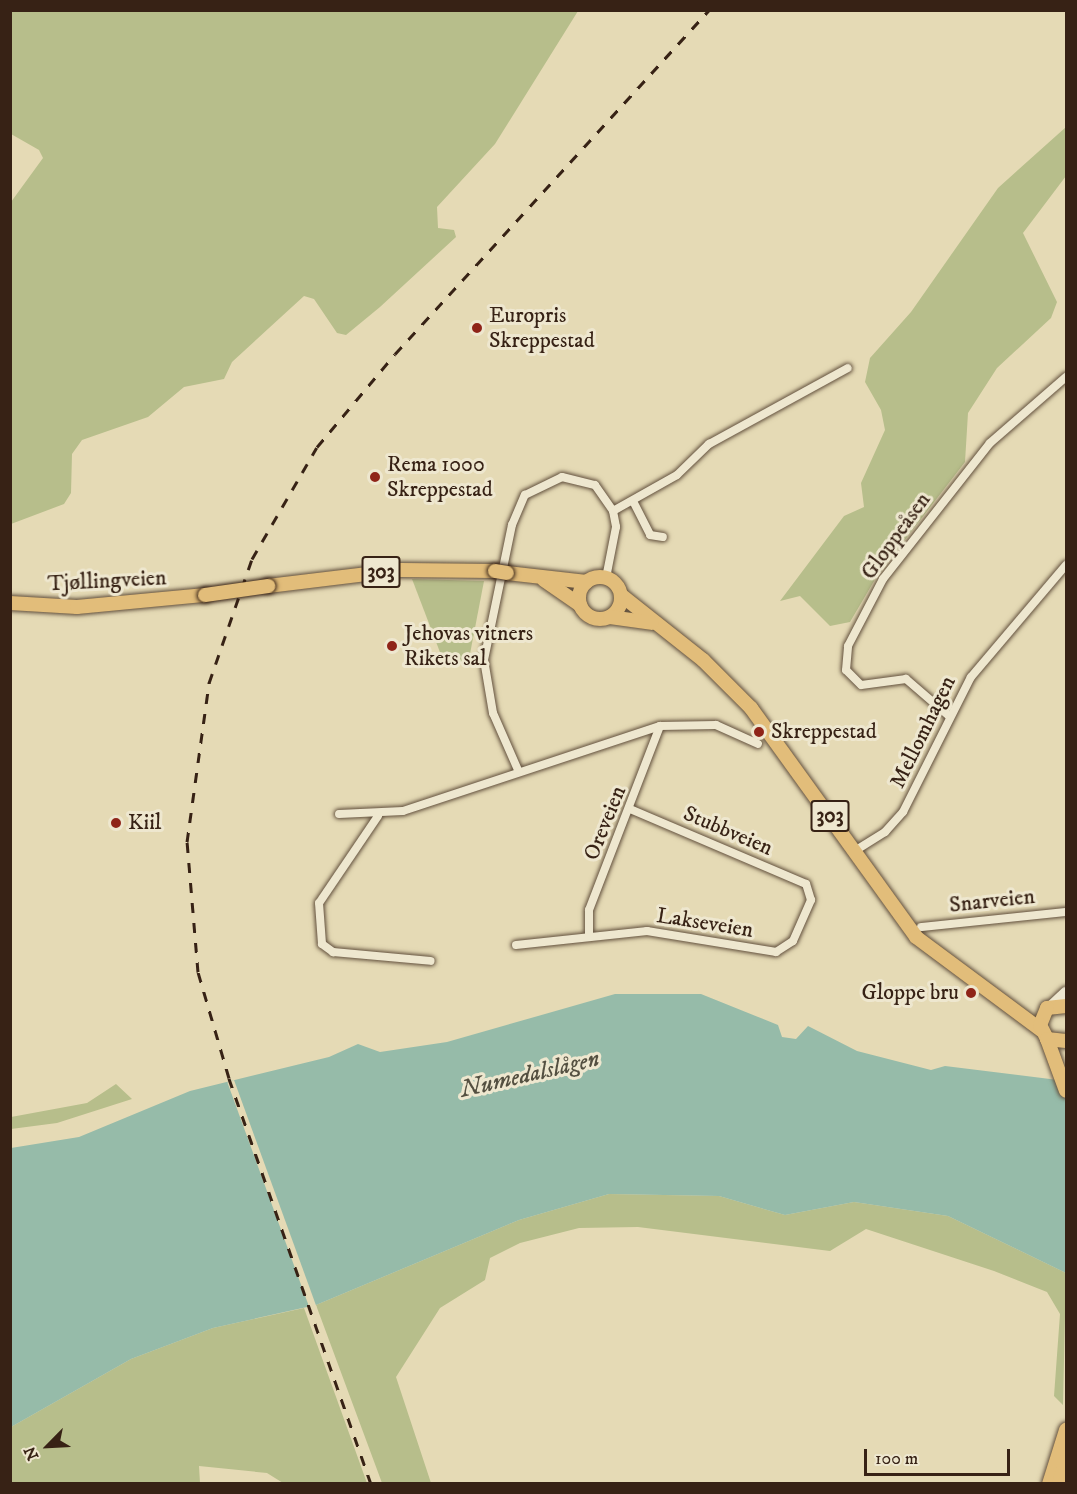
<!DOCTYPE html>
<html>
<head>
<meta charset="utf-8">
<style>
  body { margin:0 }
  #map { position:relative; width:1077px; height:1494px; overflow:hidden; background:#e5dab5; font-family:"IM FELL DW Pica",serif }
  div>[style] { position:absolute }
  .green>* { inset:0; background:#b7be8b }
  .water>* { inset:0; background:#96bba9 }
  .pier>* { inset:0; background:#e5dab5; transform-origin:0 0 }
  .roads { filter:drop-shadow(0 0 2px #62503d) drop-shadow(0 0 2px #62503d) }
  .minor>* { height:8px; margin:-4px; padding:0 4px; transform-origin:4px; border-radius:4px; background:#eee7cf }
  .secondary>* { height:12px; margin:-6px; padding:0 6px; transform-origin:6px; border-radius:6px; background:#eee7cf }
  .primary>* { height:14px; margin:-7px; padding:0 7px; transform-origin:7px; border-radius:7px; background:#e2bd7a }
  .primary>.ring { margin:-7px; padding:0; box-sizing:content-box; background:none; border:14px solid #e2bd7a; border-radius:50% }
  .rail>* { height:3px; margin-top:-1.5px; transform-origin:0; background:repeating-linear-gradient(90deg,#372215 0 10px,transparent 0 20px) }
  .bridges { filter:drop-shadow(0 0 2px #372215) drop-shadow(0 0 2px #372215) }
  .primary-bridge>* { height:14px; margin:-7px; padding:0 7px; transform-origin:7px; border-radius:7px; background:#e2bd7a }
  .dots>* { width:16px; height:16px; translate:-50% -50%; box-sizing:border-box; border:3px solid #eee7cf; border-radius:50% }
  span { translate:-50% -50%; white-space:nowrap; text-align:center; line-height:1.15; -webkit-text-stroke:6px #eee7cf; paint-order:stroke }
  .shield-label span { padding:2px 4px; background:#eee7cf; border:2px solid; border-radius:4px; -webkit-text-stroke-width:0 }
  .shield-label { font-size:21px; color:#372215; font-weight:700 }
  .poi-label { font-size:22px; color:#372215 }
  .left { translate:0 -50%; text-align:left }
  .right { translate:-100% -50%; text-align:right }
  .street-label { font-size:22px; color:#372215 }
  .water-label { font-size:24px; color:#545041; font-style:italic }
  .frame { position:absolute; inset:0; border:12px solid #372215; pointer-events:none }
  .north { position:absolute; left:18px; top:1416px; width:60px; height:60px; -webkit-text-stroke:4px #eee7cf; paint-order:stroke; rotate:246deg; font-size:16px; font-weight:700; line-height:24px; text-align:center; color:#372215 }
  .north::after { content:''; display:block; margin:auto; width:21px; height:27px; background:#372215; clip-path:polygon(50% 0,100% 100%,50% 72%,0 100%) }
  .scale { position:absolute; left:864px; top:1449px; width:146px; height:27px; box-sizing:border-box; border:3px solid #372215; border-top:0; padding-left:8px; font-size:18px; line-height:21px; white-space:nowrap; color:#372215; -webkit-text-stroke:4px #eee7cf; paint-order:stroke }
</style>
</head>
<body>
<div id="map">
  <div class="green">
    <i style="clip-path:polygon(11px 10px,578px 10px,578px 11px,495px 144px,437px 207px,438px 228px,454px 230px,456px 237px,380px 307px,346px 335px,337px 333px,314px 299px,304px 296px,232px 362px,224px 379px,184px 387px,148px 417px,82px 440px,72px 454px,71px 493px,64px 504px,11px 524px,11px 202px,43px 158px,39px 150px,11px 134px)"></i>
    <i style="clip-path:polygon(1066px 127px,1066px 176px,1023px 233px,1057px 302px,1051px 318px,997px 368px,968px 413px,965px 462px,877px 576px,850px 622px,830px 626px,800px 596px,780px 601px,844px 516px,864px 507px,861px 483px,885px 430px,881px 410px,865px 382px,870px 358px,911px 312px,998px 188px)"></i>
    <i style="clip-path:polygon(412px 579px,484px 581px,469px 659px,446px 668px)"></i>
    <i style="clip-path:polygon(116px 1084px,132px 1099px,57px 1123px,11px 1129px,11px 1117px,87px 1103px)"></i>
    <i style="clip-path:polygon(609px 1194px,719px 1196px,785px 1215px,854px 1202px,948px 1216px,1066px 1273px,1063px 1405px,1054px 1396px,1060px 1314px,1047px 1292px,994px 1271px,866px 1229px,830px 1251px,638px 1227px,579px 1228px,520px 1243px,490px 1258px,485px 1280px,440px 1308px,396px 1377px,431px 1483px,382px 1483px,316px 1305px,519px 1220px)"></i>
    <i style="clip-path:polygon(304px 1308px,367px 1483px,283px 1483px,267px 1473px,199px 1466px,200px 1483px,11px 1484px,11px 1427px,131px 1359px,213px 1328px)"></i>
  </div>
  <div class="water">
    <i style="clip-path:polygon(615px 994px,701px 994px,778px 1025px,782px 1037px,796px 1039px,808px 1026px,857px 1051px,931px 1070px,945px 1066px,1066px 1081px,1066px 1273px,948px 1216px,854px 1202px,785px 1215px,719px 1196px,609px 1194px,519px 1220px,316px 1305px,213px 1328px,131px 1359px,11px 1427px,11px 1148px,79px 1137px,190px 1091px,329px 1057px,358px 1044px,380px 1052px,447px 1042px)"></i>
  </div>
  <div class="pier">
    <i style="left:234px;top:1080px;width:242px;height:7px;rotate:70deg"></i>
  </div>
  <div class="roads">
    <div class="minor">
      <i style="left:633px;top:501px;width:38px;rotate:63deg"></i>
      <i style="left:650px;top:535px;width:13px;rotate:9deg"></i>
      <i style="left:613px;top:511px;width:73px;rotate:-29.4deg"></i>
      <i style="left:677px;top:475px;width:45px;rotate:-44.1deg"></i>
      <i style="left:709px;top:444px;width:158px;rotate:-28.7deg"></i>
      <i style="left:949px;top:716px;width:57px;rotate:-139.3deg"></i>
      <i style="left:906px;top:679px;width:45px;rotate:172.4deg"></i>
      <i style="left:861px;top:685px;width:21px;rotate:-135deg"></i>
      <i style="left:846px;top:670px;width:24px;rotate:-85deg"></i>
      <i style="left:848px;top:646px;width:76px;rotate:-62.4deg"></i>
      <i style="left:883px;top:579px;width:173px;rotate:-51.8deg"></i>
      <i style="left:990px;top:443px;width:101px;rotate:-41deg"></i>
      <i style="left:518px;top:770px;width:62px;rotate:-113.7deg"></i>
      <i style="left:493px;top:713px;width:54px;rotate:-99.6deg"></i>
      <i style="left:484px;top:660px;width:138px;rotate:-78.3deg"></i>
      <i style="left:512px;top:525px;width:33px;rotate:-67deg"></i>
      <i style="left:525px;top:495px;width:41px;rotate:-25.9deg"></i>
      <i style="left:562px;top:477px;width:34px;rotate:14deg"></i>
      <i style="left:595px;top:485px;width:32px;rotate:55deg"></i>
      <i style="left:613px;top:511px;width:16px;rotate:79deg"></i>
      <i style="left:616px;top:527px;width:52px;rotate:101.1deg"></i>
      <i style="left:339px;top:814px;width:64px;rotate:-2.7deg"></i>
      <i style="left:403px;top:811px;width:271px;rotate:-18.3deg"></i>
      <i style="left:660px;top:726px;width:56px;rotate:-1deg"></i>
      <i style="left:716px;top:725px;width:46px;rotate:24.3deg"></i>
      <i style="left:378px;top:816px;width:105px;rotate:124.1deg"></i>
      <i style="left:319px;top:903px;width:41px;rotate:85.8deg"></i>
      <i style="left:322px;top:944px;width:14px;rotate:36deg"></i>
      <i style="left:333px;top:952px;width:98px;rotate:5.2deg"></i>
      <i style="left:853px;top:852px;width:38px;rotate:-32deg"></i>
      <i style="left:885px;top:832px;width:27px;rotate:-48deg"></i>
      <i style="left:903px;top:812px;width:151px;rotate:-63.3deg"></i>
      <i style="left:971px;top:677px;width:147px;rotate:-49.7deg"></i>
      <i style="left:921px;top:927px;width:146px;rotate:-5.9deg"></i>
      <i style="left:589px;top:935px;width:25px;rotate:-90deg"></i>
      <i style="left:589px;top:910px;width:197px;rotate:-68.9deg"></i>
      <i style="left:516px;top:945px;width:132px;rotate:-6.1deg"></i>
      <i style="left:647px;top:931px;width:131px;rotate:9.2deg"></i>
      <i style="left:776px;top:952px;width:20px;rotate:-33deg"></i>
      <i style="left:793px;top:941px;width:45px;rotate:-66.3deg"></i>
      <i style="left:811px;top:900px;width:17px;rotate:-107deg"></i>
      <i style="left:806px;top:884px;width:191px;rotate:-156.9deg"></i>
    </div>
    <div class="secondary">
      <i style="left:1053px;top:1005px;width:18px;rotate:-43deg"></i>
    </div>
    <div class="primary">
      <i style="left:507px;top:573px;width:80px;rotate:6.5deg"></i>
      <i class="ring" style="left:579px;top:577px;width:28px;height:28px"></i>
      <i style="left:544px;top:580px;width:44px;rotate:34.8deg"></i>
      <i style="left:268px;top:586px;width:134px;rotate:-6.9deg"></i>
      <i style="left:401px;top:570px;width:94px;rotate:0.6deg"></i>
      <i style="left:621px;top:595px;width:105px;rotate:38.4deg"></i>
      <i style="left:703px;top:660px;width:68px;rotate:45deg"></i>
      <i style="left:751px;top:708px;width:282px;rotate:54.2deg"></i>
      <i style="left:916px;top:937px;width:156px;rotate:36.6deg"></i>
      <i style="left:10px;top:603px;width:67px;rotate:3.4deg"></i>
      <i style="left:77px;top:607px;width:129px;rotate:-5.4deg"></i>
      <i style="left:610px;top:617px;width:42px;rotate:8.1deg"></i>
      <i style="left:1066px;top:1006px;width:19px;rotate:174deg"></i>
      <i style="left:1047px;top:1008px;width:18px;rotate:112deg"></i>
      <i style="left:1040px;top:1025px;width:16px;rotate:63deg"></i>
      <i style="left:1047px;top:1039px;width:19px;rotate:6deg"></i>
      <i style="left:1047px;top:1039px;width:55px;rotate:69.9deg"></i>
      <i style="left:1049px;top:1484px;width:57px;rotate:-72.5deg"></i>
      <i style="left:1059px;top:1484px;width:25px;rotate:-74deg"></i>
    </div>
  </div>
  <div class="rail">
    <i style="left:371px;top:1484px;width:430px;rotate:-109.3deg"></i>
    <i style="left:229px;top:1078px;width:110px;rotate:-106.3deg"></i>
    <i style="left:198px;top:972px;width:130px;rotate:-94.8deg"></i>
    <i style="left:187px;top:842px;width:161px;rotate:-82.1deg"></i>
    <i style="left:209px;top:683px;width:131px;rotate:-70.9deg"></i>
    <i style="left:252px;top:559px;width:129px;rotate:-59.9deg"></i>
    <i style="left:317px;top:447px;width:121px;rotate:-50deg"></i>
    <i style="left:395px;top:354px;width:466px;rotate:-47.6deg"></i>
  </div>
  <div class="bridges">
    <div class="primary-bridge">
      <i style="left:495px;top:571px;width:12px;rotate:9deg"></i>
      <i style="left:205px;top:595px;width:64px;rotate:-8.1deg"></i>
    </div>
  </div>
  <div class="dots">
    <i style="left:477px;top:328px;background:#8f2418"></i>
    <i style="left:375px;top:477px;background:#8f2418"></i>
    <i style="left:392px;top:646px;background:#8f2418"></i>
    <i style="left:759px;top:732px;background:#8f2418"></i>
    <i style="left:116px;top:823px;background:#8f2418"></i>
    <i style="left:971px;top:993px;background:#8f2418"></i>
  </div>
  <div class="shield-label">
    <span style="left:381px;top:572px">303</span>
    <span style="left:830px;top:816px">303</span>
  </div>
  <div class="poi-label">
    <span class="left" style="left:489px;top:328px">Europris<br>Skreppestad</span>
    <span class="left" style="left:387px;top:477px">Rema 1000<br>Skreppestad</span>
    <span class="left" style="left:404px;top:646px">Jehovas vitners<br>Rikets sal</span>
    <span class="left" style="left:771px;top:732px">Skreppestad</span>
    <span class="left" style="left:128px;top:823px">Kiil</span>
    <span class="right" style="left:959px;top:993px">Gloppe bru</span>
  </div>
  <div class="street-label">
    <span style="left:896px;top:536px;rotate:-54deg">Gloppeåsen</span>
    <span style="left:107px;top:581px;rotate:-3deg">Tjøllingveien</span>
    <span style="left:923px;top:732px;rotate:-64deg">Mellomhagen</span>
    <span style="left:605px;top:823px;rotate:-68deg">Oreveien</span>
    <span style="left:728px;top:831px;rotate:23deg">Stubbveien</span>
    <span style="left:992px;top:901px;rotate:-6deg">Snarveien</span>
    <span style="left:705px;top:923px;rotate:9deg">Lakseveien</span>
  </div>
  <div class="water-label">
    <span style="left:530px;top:1075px;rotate:-13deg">Numedalslågen</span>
  </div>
  <div class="frame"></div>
  <div class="north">N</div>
  <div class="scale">100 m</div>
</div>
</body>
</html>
